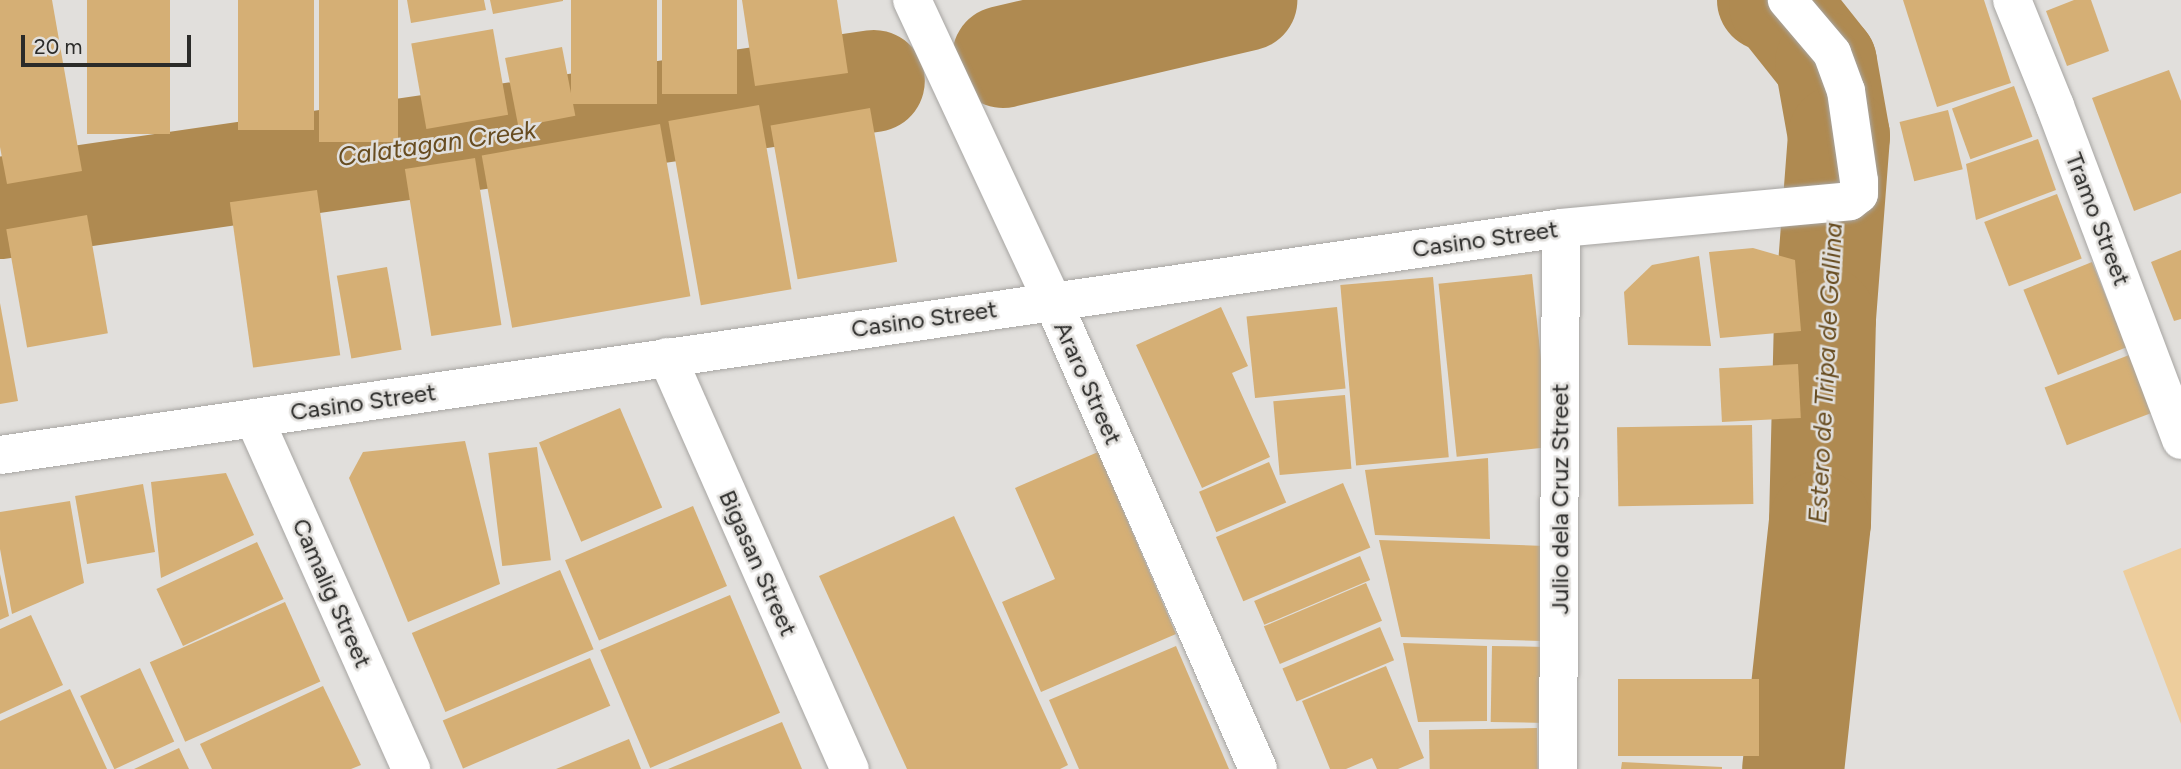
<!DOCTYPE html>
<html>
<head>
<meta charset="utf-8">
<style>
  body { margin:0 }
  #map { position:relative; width:2181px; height:769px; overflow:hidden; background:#e1dfdc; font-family:Figtree,sans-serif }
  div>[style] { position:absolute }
  .green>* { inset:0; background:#edcd9c }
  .river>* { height:102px; margin:-51px; padding:0 51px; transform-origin:51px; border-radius:51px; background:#af8a51 }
  .building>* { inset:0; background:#d5af75; transform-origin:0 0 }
  .roads { filter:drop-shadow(0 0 2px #a7a5a2) drop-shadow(0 0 2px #a7a5a2) }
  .street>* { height:38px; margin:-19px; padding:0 19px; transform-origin:19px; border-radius:19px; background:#fff }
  span { translate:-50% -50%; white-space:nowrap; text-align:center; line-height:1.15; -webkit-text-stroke:5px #e1dfdc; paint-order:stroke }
  .street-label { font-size:24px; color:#2b2b29 }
  .water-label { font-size:26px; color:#674c20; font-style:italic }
  .scale { position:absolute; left:21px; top:35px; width:170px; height:32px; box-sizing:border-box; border:4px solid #2b2b29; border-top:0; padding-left:9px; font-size:21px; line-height:24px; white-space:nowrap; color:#2b2b29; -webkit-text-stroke:5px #e1dfdc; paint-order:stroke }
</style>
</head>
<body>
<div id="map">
  <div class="green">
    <i style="clip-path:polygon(2181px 548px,2181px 724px,2123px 571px)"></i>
  </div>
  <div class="river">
    <i style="left:1768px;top:0;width:13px;rotate:23deg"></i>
    <i style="left:1780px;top:5px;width:74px;rotate:51.6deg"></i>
    <i style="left:1826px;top:63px;width:74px;rotate:79.9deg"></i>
    <i style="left:1839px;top:136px;width:183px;rotate:94.4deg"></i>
    <i style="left:1825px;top:318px;width:204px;rotate:91.4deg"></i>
    <i style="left:1820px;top:522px;width:248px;rotate:96.2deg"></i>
    <i style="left:1003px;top:57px;width:250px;rotate:-13.2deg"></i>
    <i style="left:0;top:208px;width:883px;rotate:-8.27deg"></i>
  </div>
  <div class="building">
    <i style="clip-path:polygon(0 0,52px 0,82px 171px,7px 184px,0 147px)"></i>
    <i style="left:87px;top:0;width:83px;height:134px"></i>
    <i style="left:238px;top:0;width:76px;height:130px"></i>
    <i style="left:319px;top:0;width:79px;height:142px"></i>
    <i style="clip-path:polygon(407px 0,484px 0,486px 10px,411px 23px)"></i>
    <i style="clip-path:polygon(490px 0,563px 0,563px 1px,493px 14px)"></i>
    <i style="left:571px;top:0;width:86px;height:104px"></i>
    <i style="left:662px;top:0;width:75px;height:94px"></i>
    <i style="clip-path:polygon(742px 0,837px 0,848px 73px,755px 86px)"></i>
    <i style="clip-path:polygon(1903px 0,1984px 0,2011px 83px,1937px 107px)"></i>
    <i style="clip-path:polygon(2074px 0,2091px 0,2109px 51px,2067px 66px,2046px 11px)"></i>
    <i style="left:493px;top:29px;width:87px;height:83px;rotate:80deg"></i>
    <i style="left:562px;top:47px;width:70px;height:58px;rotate:79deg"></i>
    <i style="clip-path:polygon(2169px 70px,2181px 101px,2181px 193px,2134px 211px,2092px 98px)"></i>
    <i style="left:2014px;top:86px;width:54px;height:66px;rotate:70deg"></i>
    <i style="left:759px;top:105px;width:187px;height:92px;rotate:80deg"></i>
    <i style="left:870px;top:108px;width:156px;height:101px;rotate:80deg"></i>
    <i style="left:1948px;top:110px;width:61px;height:50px;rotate:76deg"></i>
    <i style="left:660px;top:124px;width:175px;height:181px;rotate:80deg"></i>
    <i style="clip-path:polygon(2038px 139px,2056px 190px,1976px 220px,1966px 164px)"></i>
    <i style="left:475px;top:158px;width:169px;height:71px;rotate:81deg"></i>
    <i style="left:317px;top:190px;width:167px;height:88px;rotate:82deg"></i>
    <i style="left:2057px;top:194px;width:69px;height:78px;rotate:69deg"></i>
    <i style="left:87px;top:215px;width:120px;height:82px;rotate:80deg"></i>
    <i style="clip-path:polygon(1753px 248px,1795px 260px,1801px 331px,1720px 338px,1709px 252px)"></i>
    <i style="clip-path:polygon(2181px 250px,2181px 319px,2174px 321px,2151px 262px)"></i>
    <i style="clip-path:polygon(1699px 256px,1711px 346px,1628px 345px,1624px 292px,1652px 265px)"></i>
    <i style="left:2092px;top:262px;width:92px;height:74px;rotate:68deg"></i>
    <i style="left:387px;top:267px;width:84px;height:51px;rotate:80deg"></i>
    <i style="left:1532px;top:274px;width:174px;height:94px;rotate:84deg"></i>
    <i style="left:1433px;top:277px;width:181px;height:93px;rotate:85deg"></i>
    <i style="clip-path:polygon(0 303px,18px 401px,0 404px)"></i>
    <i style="clip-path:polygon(1221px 307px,1248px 366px,1232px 373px,1270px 457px,1202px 488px,1136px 345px)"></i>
    <i style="left:1337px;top:307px;width:82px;height:91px;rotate:84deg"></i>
    <i style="left:2137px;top:352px;width:62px;height:99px;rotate:69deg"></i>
    <i style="left:1798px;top:364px;width:54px;height:79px;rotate:87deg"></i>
    <i style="left:1345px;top:395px;width:74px;height:72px;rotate:85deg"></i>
    <i style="left:620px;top:408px;width:108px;height:88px;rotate:67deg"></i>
    <i style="left:1752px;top:425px;width:79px;height:135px;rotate:89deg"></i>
    <i style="clip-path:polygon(465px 441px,500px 584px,408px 622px,349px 478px,363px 452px)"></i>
    <i style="left:537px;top:447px;width:114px;height:49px;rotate:83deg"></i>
    <i style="clip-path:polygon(1098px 452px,1176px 634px,1041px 692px,1002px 602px,1055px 579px,1015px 488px)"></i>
    <i style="clip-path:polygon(1488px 458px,1490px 539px,1375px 535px,1365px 470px)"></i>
    <i style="left:1269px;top:462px;width:44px;height:76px;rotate:67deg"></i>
    <i style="clip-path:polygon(226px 473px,254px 535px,161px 578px,151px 482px)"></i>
    <i style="left:1343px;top:483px;width:70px;height:138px;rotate:67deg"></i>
    <i style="left:143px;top:484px;width:69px;height:69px;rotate:80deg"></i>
    <i style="clip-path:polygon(70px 501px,84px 583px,12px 614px,0 549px,0 512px)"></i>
    <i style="left:693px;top:506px;width:87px;height:139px;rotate:67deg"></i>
    <i style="clip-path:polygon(954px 516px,1068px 765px,1060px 769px,907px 769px,819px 576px)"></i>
    <i style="clip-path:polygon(1379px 540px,1546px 546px,1542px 641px,1401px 637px)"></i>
    <i style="left:257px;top:542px;width:63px;height:111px;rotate:65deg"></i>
    <i style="left:1360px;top:556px;width:26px;height:115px;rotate:67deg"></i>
    <i style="left:560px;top:570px;width:86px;height:161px;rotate:67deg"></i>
    <i style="clip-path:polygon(0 574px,9px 616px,0 620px)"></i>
    <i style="left:1366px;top:583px;width:41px;height:111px;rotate:67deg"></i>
    <i style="left:730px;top:595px;width:128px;height:141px;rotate:67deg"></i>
    <i style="left:285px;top:602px;width:87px;height:148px;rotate:66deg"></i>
    <i style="clip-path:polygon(31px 615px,63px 685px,0 714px,0 629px)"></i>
    <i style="left:1380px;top:627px;width:36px;height:106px;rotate:67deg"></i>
    <i style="clip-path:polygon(1403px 643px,1487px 646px,1487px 721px,1418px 722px)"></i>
    <i style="clip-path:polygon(1176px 646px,1229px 769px,1079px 769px,1049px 700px)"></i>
    <i style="left:1492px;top:646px;width:55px;height:76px;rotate:1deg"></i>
    <i style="left:590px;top:658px;width:52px;height:160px;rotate:67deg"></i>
    <i style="clip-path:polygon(1386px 666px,1424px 758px,1398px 769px,1377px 769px,1372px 758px,1346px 769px,1330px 769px,1302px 701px)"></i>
    <i style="left:140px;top:668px;width:81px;height:66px;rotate:65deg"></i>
    <i style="left:1618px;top:679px;width:141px;height:77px"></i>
    <i style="clip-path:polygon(323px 686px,361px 765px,351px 769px,212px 769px,200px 744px)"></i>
    <i style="clip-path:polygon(70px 689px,107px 769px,0 769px,0 721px)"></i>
    <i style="clip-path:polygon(782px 722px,802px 769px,668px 769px)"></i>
    <i style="left:1537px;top:728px;width:41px;height:108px;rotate:89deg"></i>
    <i style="clip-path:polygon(629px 739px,641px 769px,556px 769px)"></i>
    <i style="clip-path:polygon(179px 748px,189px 769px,134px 769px)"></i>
    <i style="clip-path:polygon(1622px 762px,1722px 767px,1722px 769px,1621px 769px)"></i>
  </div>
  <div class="roads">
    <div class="street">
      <i style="left:912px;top:0;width:331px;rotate:65deg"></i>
      <i style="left:1052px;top:300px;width:512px;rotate:66.29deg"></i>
      <i style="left:2012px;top:0;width:114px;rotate:67.9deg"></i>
      <i style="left:2055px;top:106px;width:357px;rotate:69.3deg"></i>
      <i style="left:667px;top:357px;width:451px;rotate:66.1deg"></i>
      <i style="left:254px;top:418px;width:385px;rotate:65.9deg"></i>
      <i style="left:0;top:455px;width:1577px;rotate:-8.27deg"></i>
      <i style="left:1561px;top:228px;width:290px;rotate:-5.3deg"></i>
      <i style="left:1850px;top:201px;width:11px;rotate:-38deg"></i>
      <i style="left:1859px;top:194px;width:13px;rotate:-90deg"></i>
      <i style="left:1859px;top:181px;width:91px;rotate:-98.2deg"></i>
      <i style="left:1846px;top:91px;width:40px;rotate:-110.2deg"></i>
      <i style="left:1832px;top:53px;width:70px;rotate:-130.3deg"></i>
      <i style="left:1558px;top:769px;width:541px;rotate:-89.68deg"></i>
    </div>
  </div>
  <div class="street-label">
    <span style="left:2098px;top:219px;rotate:69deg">Tramo Street</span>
    <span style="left:1485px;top:239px;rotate:-8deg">Casino Street</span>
    <span style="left:924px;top:319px;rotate:-8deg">Casino Street</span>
    <span style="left:1088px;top:383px;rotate:66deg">Araro Street</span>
    <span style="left:363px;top:402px;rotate:-8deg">Casino Street</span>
    <span style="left:1560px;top:499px;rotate:-90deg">Julio dela Cruz Street</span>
    <span style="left:758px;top:563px;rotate:66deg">Bigasan Street</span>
    <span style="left:332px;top:593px;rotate:66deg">Camalig Street</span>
  </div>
  <div class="water-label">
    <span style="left:437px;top:144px;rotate:-8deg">Calatagan Creek</span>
    <span style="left:1826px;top:373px;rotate:-87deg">Estero de Tripa de Gallina</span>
  </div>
  <div class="scale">20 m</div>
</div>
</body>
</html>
